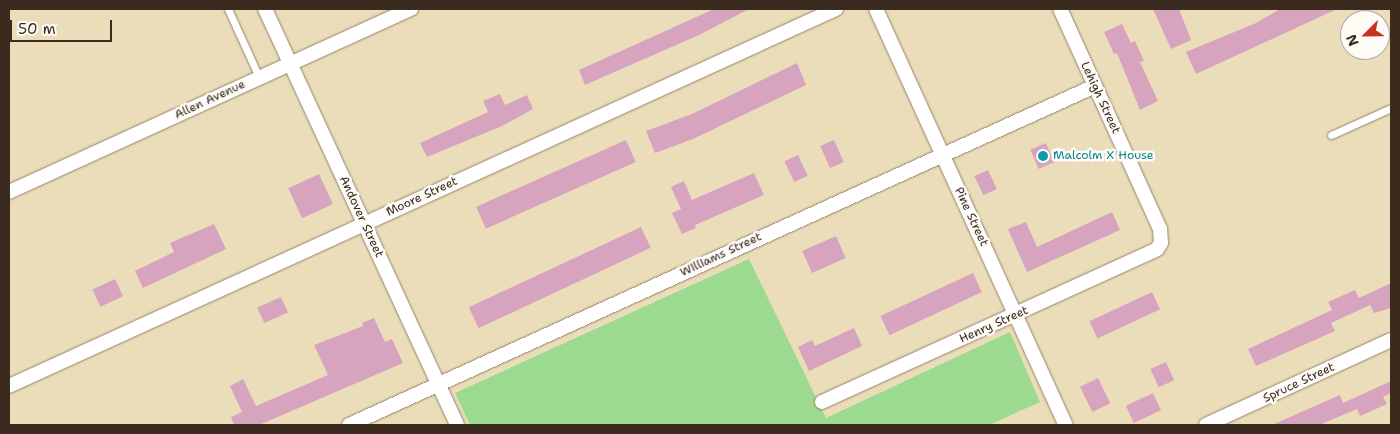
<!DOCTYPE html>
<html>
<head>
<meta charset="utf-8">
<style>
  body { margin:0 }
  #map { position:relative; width:1400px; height:434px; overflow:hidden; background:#ecddba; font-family:"Shantell Sans",sans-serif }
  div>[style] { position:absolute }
  .green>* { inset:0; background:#9cda8f }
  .building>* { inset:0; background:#d6a4bf; transform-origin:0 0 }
  .roads { filter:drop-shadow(0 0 1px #94846c) drop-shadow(0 0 1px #94846c) }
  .service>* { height:7px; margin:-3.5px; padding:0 3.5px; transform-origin:3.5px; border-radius:3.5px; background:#fff }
  .minor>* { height:14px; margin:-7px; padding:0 7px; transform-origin:7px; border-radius:7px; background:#fff }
  .dots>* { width:14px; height:14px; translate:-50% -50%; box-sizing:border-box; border:2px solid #fdfcf7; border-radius:50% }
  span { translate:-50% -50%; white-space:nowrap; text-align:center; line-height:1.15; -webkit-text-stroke:5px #fdfcf7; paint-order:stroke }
  .street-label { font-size:12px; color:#3b2a1e }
  .culture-label { font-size:12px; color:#0d838f }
  .left { translate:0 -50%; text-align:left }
  .frame { position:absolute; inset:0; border:10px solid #3b2a1e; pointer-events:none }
  .north { position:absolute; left:1340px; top:10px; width:50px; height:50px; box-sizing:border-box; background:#fdfcf7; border:1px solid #afa8a0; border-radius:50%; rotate:247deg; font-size:14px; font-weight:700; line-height:20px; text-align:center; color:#3b2a1e }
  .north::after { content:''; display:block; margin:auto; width:18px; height:22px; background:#c8321e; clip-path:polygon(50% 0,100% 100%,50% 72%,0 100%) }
  .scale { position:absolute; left:10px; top:20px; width:102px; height:22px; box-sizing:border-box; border:2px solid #3b2a1e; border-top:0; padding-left:6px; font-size:15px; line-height:18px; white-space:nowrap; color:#3b2a1e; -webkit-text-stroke:4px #fdfcf7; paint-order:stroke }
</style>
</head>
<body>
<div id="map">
  <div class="green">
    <i style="clip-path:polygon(749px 259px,826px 418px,1010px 332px,1040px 402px,989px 425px,470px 425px,455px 393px)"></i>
  </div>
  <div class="building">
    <i style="clip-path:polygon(714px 9px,749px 9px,699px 35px,585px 85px,579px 70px)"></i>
    <i style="clip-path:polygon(1153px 9px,1179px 9px,1191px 40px,1171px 49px)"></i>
    <i style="clip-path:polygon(1280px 9px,1337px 9px,1196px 74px,1186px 52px,1256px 23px)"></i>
    <i style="clip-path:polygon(1122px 24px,1131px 43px,1135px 41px,1144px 61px,1140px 62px,1158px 101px,1140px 110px,1117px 53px,1114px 54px,1104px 32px)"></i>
    <i style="clip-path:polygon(797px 63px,806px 85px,693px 139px,655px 153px,646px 131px,692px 114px)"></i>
    <i style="clip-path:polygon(500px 94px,505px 105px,527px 95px,533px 109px,502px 126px,427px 157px,420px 143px,488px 112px,483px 101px)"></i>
    <i style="left:626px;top:140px;width:24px;height:164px;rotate:66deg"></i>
    <i style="left:834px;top:140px;width:24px;height:15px;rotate:66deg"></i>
    <i style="left:1046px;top:143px;width:21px;height:17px;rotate:67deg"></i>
    <i style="left:798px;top:155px;width:23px;height:15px;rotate:65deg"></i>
    <i style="left:988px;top:170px;width:21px;height:15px;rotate:65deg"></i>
    <i style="clip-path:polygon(754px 173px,764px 195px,695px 225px,696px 228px,682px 234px,672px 213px,681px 209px,671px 187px,684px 181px,692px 200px)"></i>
    <i style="left:319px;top:174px;width:33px;height:34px;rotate:65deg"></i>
    <i style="clip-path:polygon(1112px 212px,1120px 230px,1027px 272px,1008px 229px,1026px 222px,1037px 247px)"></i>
    <i style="clip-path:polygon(214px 224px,226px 249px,143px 288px,135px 271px,174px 252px,170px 243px)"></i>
    <i style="left:641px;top:227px;width:23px;height:190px;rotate:65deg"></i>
    <i style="left:836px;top:236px;width:24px;height:37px;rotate:66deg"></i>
    <i style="left:973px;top:273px;width:21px;height:102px;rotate:65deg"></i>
    <i style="left:115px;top:279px;width:19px;height:25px;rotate:65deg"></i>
    <i style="clip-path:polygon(1391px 283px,1391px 308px,1374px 313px,1370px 305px,1331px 323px,1335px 331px,1256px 366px,1248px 349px,1332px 310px,1328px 302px,1355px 290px,1359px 298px)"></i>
    <i style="left:1152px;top:292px;width:19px;height:69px;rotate:65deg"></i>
    <i style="left:281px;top:297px;width:17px;height:26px;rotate:66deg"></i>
    <i style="clip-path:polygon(374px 318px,385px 342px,392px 339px,403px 363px,259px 425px,234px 425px,231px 417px,242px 412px,230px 386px,243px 379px,256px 406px,328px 375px,314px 345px,363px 326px,362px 323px)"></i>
    <i style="clip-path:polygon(854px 328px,862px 346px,809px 371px,798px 347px,812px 340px,815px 346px)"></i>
    <i style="left:1166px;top:362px;width:20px;height:17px;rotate:66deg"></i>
    <i style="left:1098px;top:378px;width:28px;height:20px;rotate:64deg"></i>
    <i style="clip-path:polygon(1391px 381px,1391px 393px,1383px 397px,1387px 404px,1360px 416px,1357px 409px,1319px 425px,1272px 425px,1340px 395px,1343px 403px)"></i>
    <i style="left:1153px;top:393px;width:19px;height:30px;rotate:65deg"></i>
  </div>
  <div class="roads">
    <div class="service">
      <i style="left:228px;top:9px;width:75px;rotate:65.5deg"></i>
      <i style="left:1331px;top:135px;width:66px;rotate:-24.2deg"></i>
    </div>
    <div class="minor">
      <i style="left:265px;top:9px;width:458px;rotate:65.2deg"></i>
      <i style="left:876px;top:9px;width:457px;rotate:65.5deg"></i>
      <i style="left:9px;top:192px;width:442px;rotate:-24.5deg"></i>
      <i style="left:9px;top:386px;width:909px;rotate:-24.51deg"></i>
      <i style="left:822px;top:402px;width:368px;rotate:-24.5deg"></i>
      <i style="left:1157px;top:249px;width:7px;rotate:-56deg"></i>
      <i style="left:1161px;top:243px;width:14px;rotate:-94deg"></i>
      <i style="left:1160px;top:229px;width:242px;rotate:-114.4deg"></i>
      <i style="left:349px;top:425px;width:819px;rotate:-24.44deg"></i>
      <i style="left:1206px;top:425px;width:204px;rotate:-24.7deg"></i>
    </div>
  </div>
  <div class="dots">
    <i style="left:1043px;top:156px;background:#0f9aa8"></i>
  </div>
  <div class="street-label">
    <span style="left:1100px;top:98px;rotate:65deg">Lehigh Street</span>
    <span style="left:210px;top:100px;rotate:-25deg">Allen Avenue</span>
    <span style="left:422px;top:197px;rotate:-25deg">Moore Street</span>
    <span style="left:361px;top:217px;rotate:65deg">Andover Street</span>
    <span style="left:971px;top:217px;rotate:65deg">Pine Street</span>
    <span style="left:721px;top:255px;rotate:-25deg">Williams Street</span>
    <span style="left:994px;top:325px;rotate:-24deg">Henry Street</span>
    <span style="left:1299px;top:383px;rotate:-25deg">Spruce Street</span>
  </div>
  <div class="culture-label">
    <span class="left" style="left:1053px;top:156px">Malcolm X House</span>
  </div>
  <div class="frame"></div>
  <div class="north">N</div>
  <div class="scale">50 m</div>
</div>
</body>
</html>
